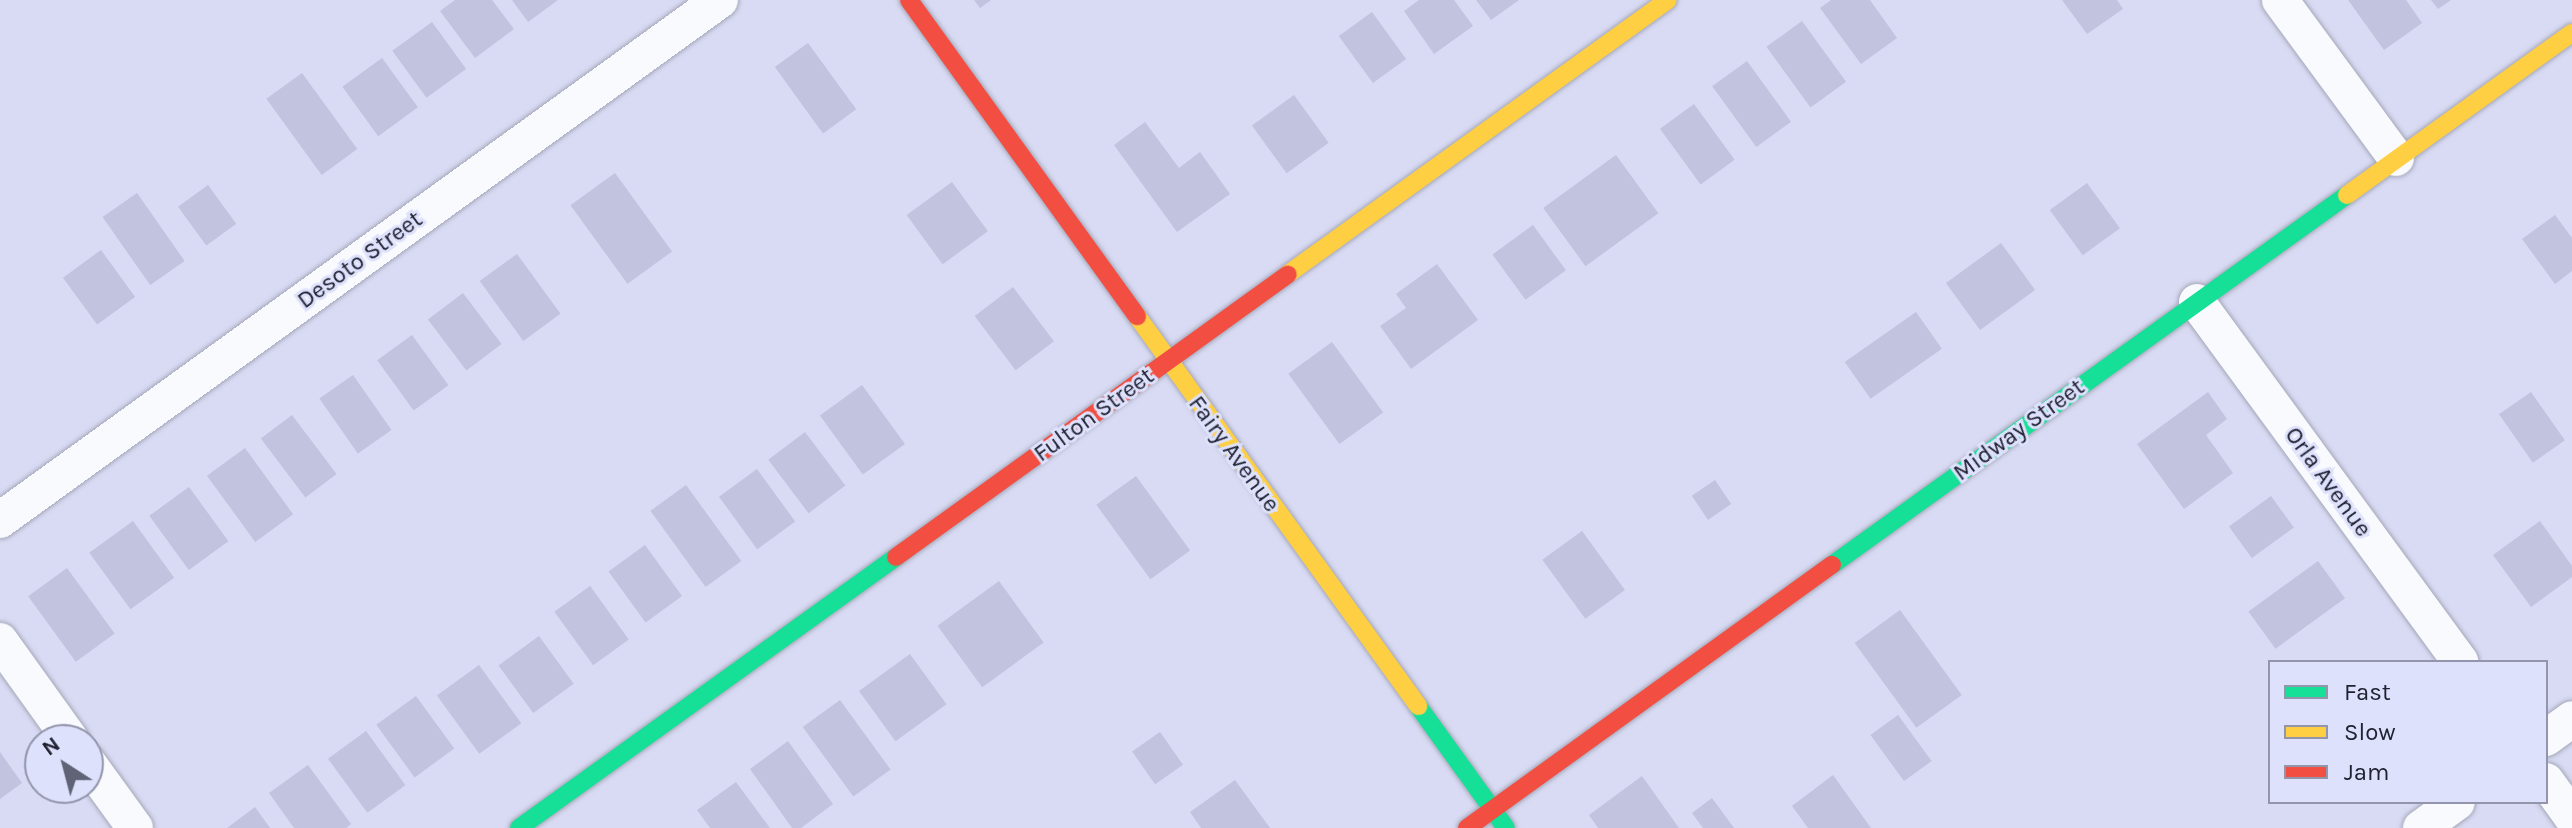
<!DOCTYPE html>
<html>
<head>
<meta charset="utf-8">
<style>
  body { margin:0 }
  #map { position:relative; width:2572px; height:828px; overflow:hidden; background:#d8dbf3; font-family:Karla,sans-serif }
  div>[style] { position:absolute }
  .building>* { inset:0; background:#c1c3df; transform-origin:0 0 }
  .roads { filter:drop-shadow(0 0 2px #a5a7b9) drop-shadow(0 0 2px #a5a7b9) }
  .street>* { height:36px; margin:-18px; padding:0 18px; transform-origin:18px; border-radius:18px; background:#f9fafd }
  .fast>* { height:18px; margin:-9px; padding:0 9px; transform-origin:9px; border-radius:9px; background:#16e098 }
  .slow>* { height:18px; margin:-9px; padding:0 9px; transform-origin:9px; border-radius:9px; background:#ffcf43 }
  .jam>* { height:18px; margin:-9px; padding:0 9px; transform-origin:9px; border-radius:9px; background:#f24e42 }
  span { translate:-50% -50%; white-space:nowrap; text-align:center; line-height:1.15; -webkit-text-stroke:6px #dee1fc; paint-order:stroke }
  .street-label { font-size:24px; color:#202232 }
  .legend { position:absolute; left:2268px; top:660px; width:280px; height:144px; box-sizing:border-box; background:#dee1fc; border:2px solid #9295ab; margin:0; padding:10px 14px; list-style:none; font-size:24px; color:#202232 }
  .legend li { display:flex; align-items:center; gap:16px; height:40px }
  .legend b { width:40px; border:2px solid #9295ab }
  .north { position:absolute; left:24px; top:724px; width:80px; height:80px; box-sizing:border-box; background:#dee1fc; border:2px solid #9295ab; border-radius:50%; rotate:324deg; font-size:22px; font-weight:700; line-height:32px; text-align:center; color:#202232 }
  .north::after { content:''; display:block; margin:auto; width:28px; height:36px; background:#606376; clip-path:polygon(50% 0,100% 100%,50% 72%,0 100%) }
</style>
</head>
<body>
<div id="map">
  <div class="building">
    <i style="clip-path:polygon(455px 0,492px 0,514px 29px,475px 58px,440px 11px)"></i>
    <i style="clip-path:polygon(512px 0,558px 0,528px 22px)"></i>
    <i style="clip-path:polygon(974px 0,991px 0,980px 8px)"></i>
    <i style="clip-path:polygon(1419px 0,1454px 0,1473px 26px,1434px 54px,1404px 11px)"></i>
    <i style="clip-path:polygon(1476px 0,1519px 0,1491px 20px)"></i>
    <i style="clip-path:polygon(1831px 0,1870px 0,1897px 38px,1861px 64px,1820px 8px)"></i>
    <i style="clip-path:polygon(2062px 0,2117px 0,2123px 9px,2087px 34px)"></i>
    <i style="clip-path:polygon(2348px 0,2406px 0,2422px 23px,2384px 50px)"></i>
    <i style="clip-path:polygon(2431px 0,2451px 0,2438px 9px)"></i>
    <i style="left:1372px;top:12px;width:58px;height:41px;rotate:54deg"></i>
    <i style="left:1802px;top:21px;width:75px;height:44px;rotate:54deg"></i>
    <i style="left:432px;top:22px;width:58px;height:49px;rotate:54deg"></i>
    <i style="left:808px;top:43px;width:82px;height:41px;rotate:54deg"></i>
    <i style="left:382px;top:58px;width:61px;height:49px;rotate:54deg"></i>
    <i style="left:1747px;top:61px;width:75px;height:43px;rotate:54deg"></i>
    <i style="left:302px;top:73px;width:94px;height:44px;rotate:54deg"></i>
    <i style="left:1294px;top:95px;width:59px;height:52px;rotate:54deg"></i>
    <i style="left:1694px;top:104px;width:69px;height:42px;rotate:54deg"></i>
    <i style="clip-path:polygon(1145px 122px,1179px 168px,1200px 152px,1230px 194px,1177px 232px,1114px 145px)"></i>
    <i style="left:1616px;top:155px;width:72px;height:90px;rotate:54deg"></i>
    <i style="left:615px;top:173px;width:97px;height:55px;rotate:54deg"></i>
    <i style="left:952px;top:182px;width:61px;height:56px;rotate:54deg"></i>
    <i style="left:2087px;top:183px;width:56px;height:46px;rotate:54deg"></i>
    <i style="left:208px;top:185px;width:48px;height:37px;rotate:54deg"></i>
    <i style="left:137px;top:193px;width:83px;height:42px;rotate:55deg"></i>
    <i style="clip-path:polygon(2555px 215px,2572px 238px,2572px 271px,2555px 284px,2522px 239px)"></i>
    <i style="left:1533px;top:225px;width:56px;height:50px;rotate:54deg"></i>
    <i style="left:2001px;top:243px;width:58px;height:68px;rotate:54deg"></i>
    <i style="left:101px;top:250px;width:58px;height:47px;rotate:54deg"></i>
    <i style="left:517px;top:254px;width:74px;height:46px;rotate:54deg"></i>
    <i style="clip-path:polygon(1437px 264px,1478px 320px,1411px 369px,1380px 326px,1406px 308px,1396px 294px)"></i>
    <i style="left:1013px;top:287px;width:68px;height:48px;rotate:53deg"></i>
    <i style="left:463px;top:293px;width:64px;height:44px;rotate:53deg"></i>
    <i style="left:1916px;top:312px;width:45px;height:87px;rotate:55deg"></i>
    <i style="left:412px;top:335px;width:62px;height:43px;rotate:54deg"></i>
    <i style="left:1332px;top:342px;width:87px;height:54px;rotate:54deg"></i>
    <i style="left:353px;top:375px;width:67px;height:41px;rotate:55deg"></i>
    <i style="left:862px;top:385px;width:73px;height:52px;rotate:54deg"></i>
    <i style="clip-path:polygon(2208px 392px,2227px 419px,2206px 435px,2233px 473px,2184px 509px,2137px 444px)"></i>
    <i style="left:2531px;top:392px;width:59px;height:39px;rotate:55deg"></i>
    <i style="left:292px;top:415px;width:74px;height:39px;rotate:53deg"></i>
    <i style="left:805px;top:432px;width:67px;height:46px;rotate:53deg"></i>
    <i style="left:245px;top:448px;width:82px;height:47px;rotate:54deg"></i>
    <i style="left:757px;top:469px;width:65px;height:47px;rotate:54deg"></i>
    <i style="left:1136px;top:476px;width:92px;height:49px;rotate:54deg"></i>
    <i style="left:1715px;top:480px;width:29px;height:28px;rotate:56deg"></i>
    <i style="left:686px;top:485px;width:94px;height:44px;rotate:54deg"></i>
    <i style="left:189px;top:487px;width:67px;height:49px;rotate:54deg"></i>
    <i style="left:2271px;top:496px;width:39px;height:52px;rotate:54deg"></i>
    <i style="left:133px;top:521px;width:70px;height:54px;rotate:54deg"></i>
    <i style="clip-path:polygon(2540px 521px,2572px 566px,2572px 577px,2531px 607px,2493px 555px)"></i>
    <i style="left:1582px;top:531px;width:73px;height:49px;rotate:54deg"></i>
    <i style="left:645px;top:545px;width:63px;height:45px;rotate:54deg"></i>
    <i style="left:2318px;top:561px;width:46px;height:86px;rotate:54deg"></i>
    <i style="left:67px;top:568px;width:81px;height:48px;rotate:54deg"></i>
    <i style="left:999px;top:581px;width:76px;height:76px;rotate:54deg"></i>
    <i style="left:590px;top:586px;width:66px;height:44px;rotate:54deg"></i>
    <i style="left:1900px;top:610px;width:105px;height:56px;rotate:54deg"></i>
    <i style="left:539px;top:636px;width:59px;height:50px;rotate:54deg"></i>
    <i style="left:910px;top:654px;width:62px;height:63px;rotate:54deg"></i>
    <i style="left:479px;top:665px;width:72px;height:52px;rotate:54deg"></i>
    <i style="left:416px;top:696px;width:65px;height:49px;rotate:54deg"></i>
    <i style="left:840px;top:700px;width:86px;height:46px;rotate:54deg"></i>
    <i style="left:1898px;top:715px;width:57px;height:34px;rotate:54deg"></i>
    <i style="left:366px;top:731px;width:67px;height:47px;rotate:54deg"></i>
    <i style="left:1160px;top:732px;width:40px;height:34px;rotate:55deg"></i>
    <i style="clip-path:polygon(788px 741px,833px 804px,801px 828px,792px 828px,750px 769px)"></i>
    <i style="clip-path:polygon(0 752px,22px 783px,0 799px)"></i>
    <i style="clip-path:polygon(308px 765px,351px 824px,346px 828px,294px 828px,269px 793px)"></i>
    <i style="clip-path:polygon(1833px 775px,1871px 828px,1808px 828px,1792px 806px)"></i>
    <i style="clip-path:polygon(1642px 776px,1679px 828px,1598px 828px,1589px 815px)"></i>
    <i style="clip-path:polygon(1235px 780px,1270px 828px,1201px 828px,1190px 812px)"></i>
    <i style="clip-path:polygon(736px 782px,770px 828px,710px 828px,697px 810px)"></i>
    <i style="clip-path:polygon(1712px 798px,1734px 828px,1703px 828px,1692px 813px)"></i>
    <i style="clip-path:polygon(255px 807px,270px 828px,227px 828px)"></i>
  </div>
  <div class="roads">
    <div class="street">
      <i style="left:2280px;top:0;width:196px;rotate:53.7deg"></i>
      <i style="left:2197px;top:302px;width:446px;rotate:53.8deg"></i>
      <i style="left:0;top:520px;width:888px;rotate:-35.84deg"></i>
      <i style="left:0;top:641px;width:122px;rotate:54.4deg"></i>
      <i style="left:2546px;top:738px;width:32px;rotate:-36deg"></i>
      <i style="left:88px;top:763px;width:80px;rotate:54.1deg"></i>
      <i style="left:2546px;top:781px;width:44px;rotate:54.2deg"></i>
      <i style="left:2421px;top:828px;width:44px;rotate:-35.8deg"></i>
    </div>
    <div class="fast">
      <i style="left:1832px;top:565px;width:634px;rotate:-35.7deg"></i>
      <i style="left:1418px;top:706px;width:150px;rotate:54.2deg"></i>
      <i style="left:519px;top:828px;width:464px;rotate:-35.7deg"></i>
    </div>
    <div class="slow">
      <i style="left:2347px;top:195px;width:277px;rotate:-35.8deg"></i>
      <i style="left:1288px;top:274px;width:468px;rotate:-35.8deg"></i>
      <i style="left:1137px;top:316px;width:481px;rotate:54.2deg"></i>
    </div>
    <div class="jam">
      <i style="left:909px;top:0;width:390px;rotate:54.2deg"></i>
      <i style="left:896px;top:557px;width:483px;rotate:-35.8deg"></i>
      <i style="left:1467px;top:828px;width:450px;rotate:-35.8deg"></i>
    </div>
  </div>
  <div class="street-label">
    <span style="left:360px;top:260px;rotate:-36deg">Desoto Street</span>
    <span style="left:1094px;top:415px;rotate:-36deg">Fulton Street</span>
    <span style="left:2019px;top:430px;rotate:-36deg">Midway Street</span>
    <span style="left:1234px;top:454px;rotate:54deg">Fairy Avenue</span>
    <span style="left:2328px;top:482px;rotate:54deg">Orla Avenue</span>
  </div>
  <ul class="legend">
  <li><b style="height:10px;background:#16e098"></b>Fast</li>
  <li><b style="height:10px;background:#ffcf43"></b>Slow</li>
  <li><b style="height:10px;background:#f24e42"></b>Jam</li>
  </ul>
  <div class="north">N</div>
</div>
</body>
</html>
